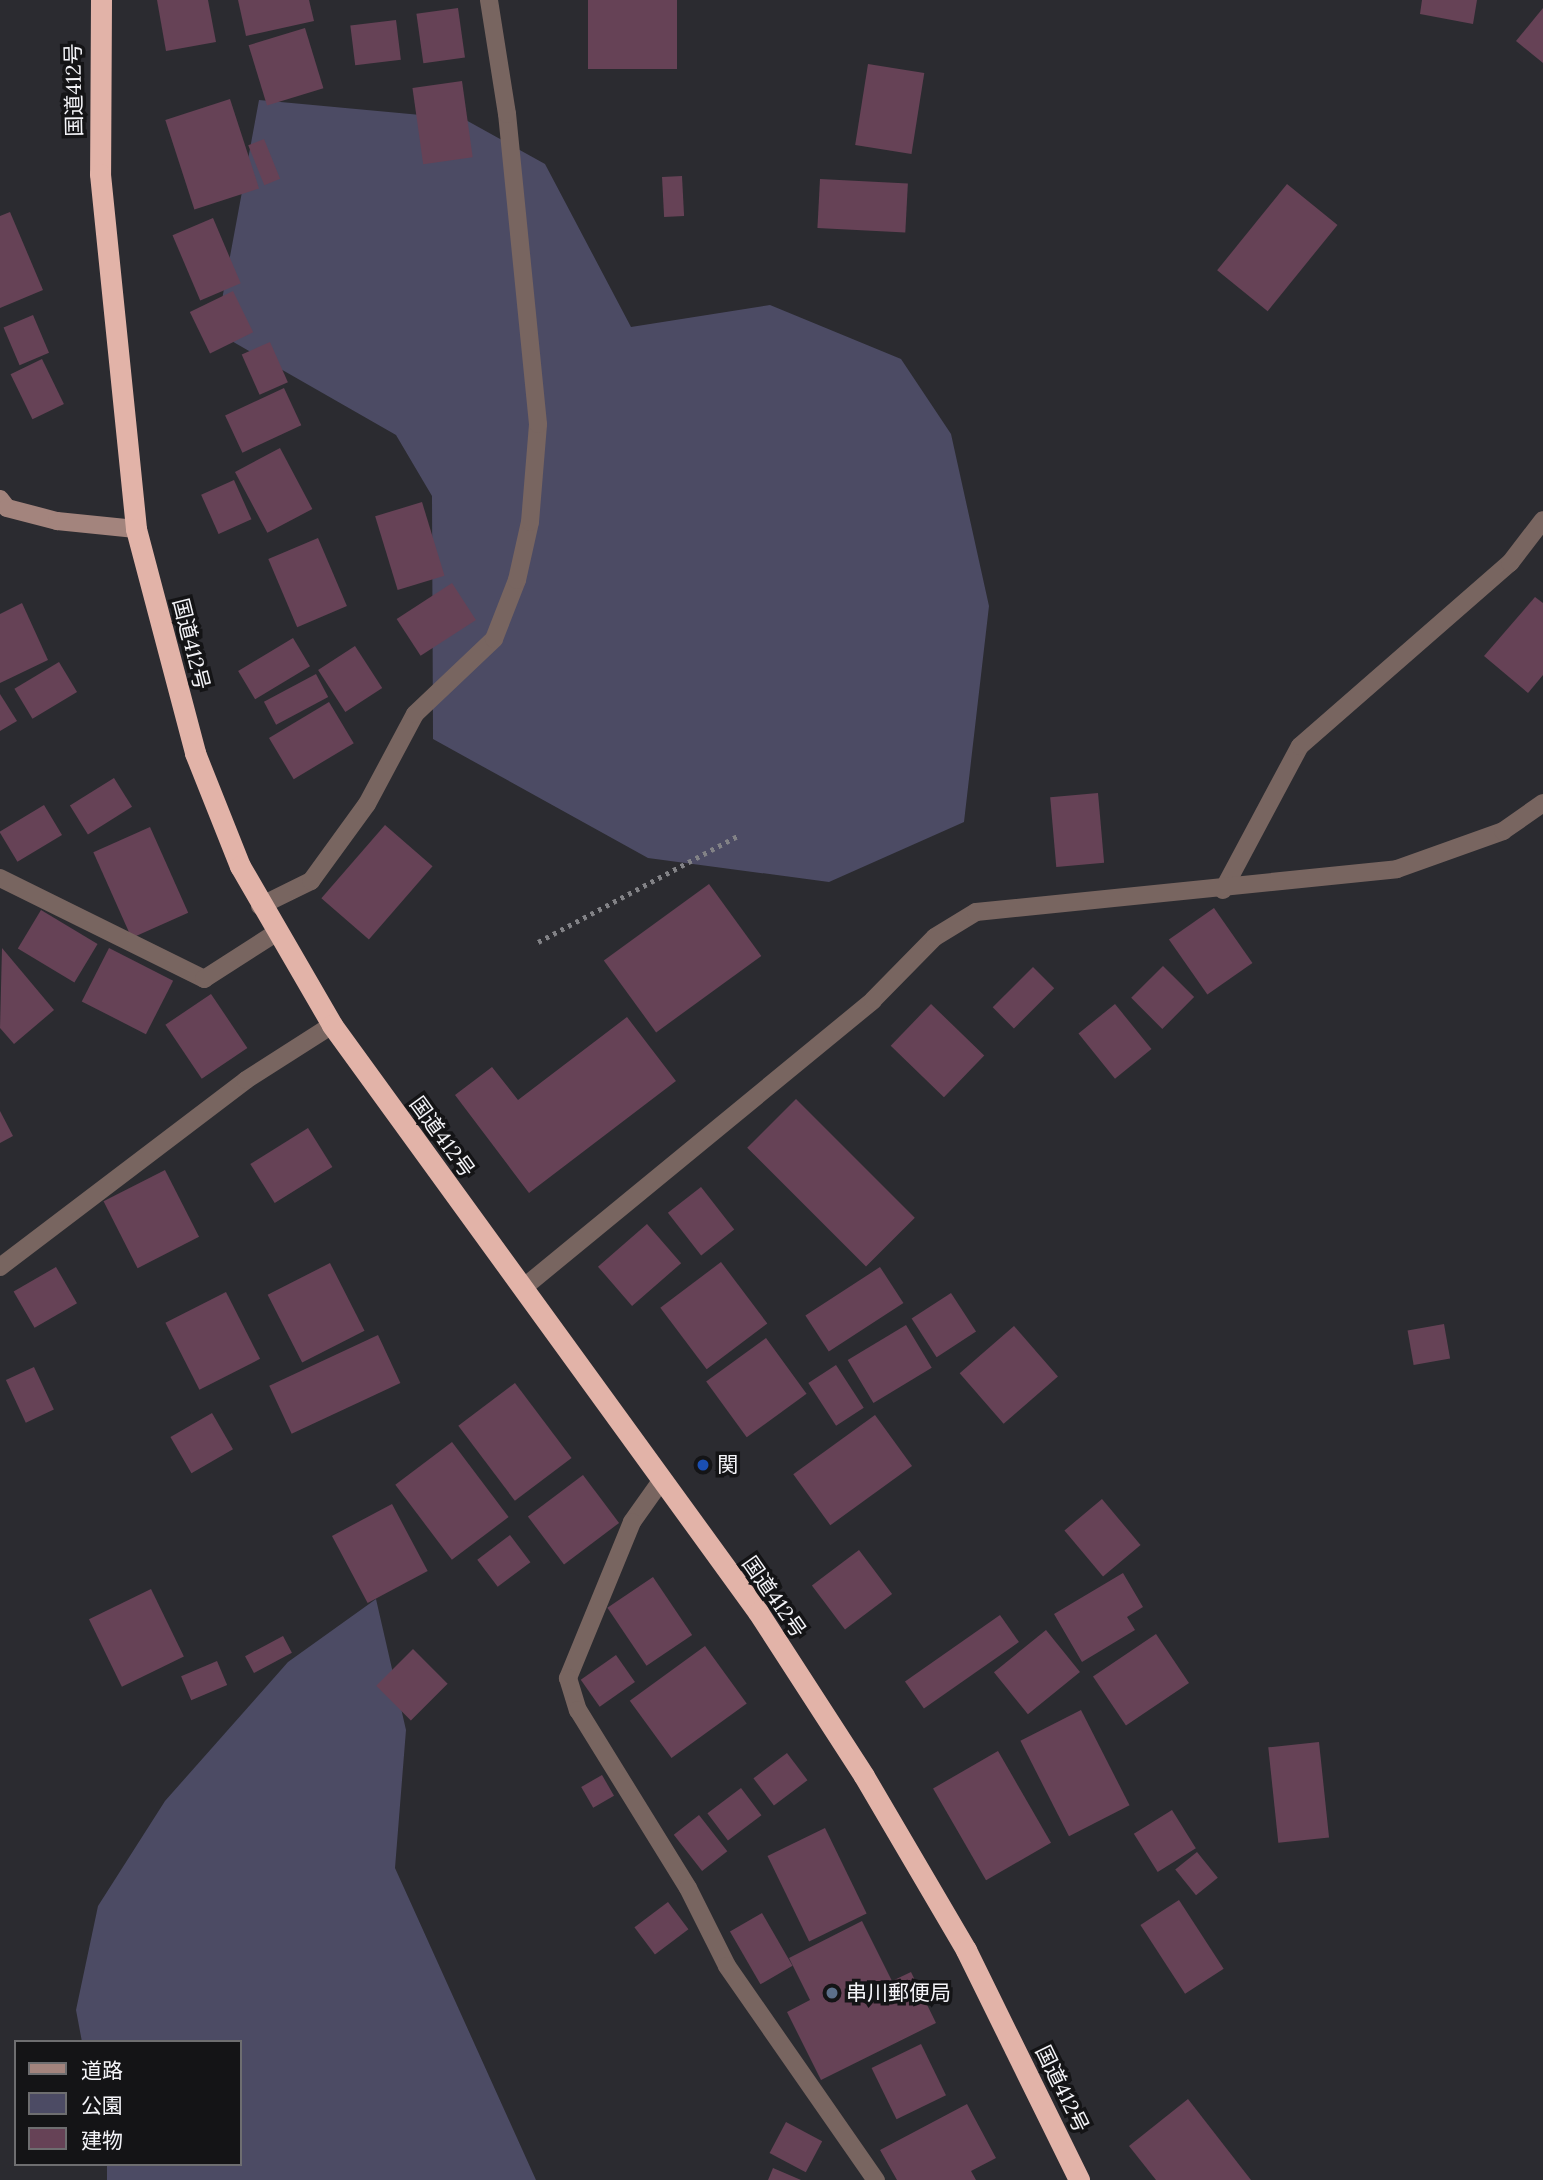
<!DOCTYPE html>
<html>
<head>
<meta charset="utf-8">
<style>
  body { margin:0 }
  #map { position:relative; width:1543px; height:2180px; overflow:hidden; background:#2b2b30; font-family:Lora,"Noto Sans JP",serif }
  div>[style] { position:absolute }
  .green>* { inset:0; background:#4c4b64 }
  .building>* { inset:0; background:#664256; transform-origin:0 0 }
  .path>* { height:4.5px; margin-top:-2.25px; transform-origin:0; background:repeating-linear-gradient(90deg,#828286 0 3.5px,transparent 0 8.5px) }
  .lane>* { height:18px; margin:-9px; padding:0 9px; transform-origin:9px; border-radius:9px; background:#786560 }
  .street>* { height:18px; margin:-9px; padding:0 9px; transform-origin:9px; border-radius:9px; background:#786560 }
  .secondary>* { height:18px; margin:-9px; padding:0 9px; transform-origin:9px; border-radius:9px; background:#a3847d }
  .highway>* { height:21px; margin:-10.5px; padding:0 10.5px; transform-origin:10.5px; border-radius:10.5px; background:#e2b3a8 }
  .dots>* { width:19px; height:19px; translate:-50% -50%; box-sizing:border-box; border:4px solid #141416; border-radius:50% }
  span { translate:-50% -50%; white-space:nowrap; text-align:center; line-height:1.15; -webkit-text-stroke:7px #141416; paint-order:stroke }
  .street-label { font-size:21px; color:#f4f4f8 }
  .poi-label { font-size:21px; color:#f4f4f8 }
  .left { translate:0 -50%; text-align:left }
  .legend { position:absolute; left:14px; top:2040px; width:228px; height:126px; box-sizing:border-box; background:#141416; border:2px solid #6e6e70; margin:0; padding:9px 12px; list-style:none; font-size:21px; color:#f4f4f8 }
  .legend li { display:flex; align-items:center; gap:14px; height:35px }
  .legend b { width:35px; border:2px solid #6e6e70 }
</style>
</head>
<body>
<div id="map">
  <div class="green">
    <i style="clip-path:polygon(259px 100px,464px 119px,545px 164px,631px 327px,770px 305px,901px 359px,951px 434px,989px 606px,964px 822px,829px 882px,648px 858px,433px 739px,432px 496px,396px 435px,216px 332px)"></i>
    <i style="clip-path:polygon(376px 1599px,406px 1730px,395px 1868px,536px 2180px,107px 2180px,107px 2164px,240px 2164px,240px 2042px,82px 2042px,76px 2010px,98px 1906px,165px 1801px,288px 1662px)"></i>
  </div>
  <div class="building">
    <i style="clip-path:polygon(157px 0,208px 0,216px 42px,166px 51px)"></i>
    <i style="clip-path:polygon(238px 0,309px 0,314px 21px,246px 36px)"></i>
    <i style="left:588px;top:0;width:89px;height:69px"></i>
    <i style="clip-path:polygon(1422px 0,1477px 0,1473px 24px,1420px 14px)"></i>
    <i style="left:458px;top:8px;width:50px;height:42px;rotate:82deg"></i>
    <i style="clip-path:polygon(1543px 8px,1543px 63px,1516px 41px)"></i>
    <i style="left:396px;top:20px;width:40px;height:46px;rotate:83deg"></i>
    <i style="left:305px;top:28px;width:63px;height:59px;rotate:73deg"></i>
    <i style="left:868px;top:64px;width:57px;height:82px;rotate:9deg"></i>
    <i style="left:462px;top:81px;width:77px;height:50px;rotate:82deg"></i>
    <i style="left:230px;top:99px;width:94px;height:68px;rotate:72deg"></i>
    <i style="left:264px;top:139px;width:43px;height:17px;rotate:68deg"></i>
    <i style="left:682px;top:176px;width:40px;height:20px;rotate:87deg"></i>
    <i style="left:820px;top:179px;width:88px;height:49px;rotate:3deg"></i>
    <i style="left:1287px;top:184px;width:65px;height:111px;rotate:39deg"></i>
    <i style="clip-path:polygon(10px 212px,43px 290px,0 308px,0 216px)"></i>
    <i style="left:213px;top:218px;width:71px;height:44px;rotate:67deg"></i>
    <i style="left:233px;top:291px;width:46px;height:48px;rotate:64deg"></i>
    <i style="left:33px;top:315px;width:41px;height:32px;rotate:67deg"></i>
    <i style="left:270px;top:342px;width:44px;height:31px;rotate:66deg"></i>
    <i style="left:42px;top:359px;width:50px;height:35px;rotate:64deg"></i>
    <i style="left:284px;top:388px;width:41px;height:65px;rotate:65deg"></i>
    <i style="left:280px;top:448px;width:69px;height:51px;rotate:62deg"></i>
    <i style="left:234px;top:480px;width:43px;height:36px;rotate:66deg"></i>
    <i style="left:422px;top:502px;width:77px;height:49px;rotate:73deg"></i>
    <i style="left:318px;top:538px;width:74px;height:54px;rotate:67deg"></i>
    <i style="left:452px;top:583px;width:44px;height:66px;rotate:57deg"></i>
    <i style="clip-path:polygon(1535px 597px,1543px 603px,1543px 675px,1528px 693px,1484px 656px)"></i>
    <i style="clip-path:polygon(22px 603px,48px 660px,0 683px,0 614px)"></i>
    <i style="left:293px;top:638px;width:33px;height:64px;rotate:59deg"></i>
    <i style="left:355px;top:646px;width:50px;height:44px;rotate:57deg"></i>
    <i style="left:59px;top:662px;width:35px;height:52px;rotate:59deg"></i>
    <i style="left:316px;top:674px;width:26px;height:59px;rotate:62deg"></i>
    <i style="clip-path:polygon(0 694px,17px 721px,0 731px)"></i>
    <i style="left:329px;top:702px;width:48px;height:70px;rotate:59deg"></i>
    <i style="left:114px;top:778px;width:34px;height:52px;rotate:58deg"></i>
    <i style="left:1098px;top:793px;width:70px;height:48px;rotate:85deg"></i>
    <i style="left:44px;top:805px;width:35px;height:52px;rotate:59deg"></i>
    <i style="left:385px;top:825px;width:63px;height:97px;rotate:41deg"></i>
    <i style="left:150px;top:827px;width:94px;height:62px;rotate:66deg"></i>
    <i style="left:709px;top:884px;width:89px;height:130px;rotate:54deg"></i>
    <i style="left:1214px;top:908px;width:67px;height:55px;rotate:55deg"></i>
    <i style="left:41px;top:910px;width:66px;height:45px;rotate:31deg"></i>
    <i style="clip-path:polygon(2px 948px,54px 1010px,14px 1044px,0 1028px)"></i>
    <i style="left:109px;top:948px;width:72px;height:60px;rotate:27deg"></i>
    <i style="left:1163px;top:966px;width:44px;height:45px;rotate:45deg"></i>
    <i style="left:1033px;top:967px;width:30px;height:57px;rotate:45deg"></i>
    <i style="left:211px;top:994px;width:65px;height:55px;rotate:56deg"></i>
    <i style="left:931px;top:1004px;width:74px;height:58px;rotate:44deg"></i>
    <i style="left:1115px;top:1004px;width:58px;height:47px;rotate:51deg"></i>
    <i style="clip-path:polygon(627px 1017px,676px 1081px,529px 1193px,455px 1095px,492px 1067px,518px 1100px)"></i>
    <i style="left:796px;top:1099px;width:168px;height:69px;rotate:45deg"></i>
    <i style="clip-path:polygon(0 1111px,13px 1136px,0 1143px)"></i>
    <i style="left:308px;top:1128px;width:46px;height:68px;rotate:58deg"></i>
    <i style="left:165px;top:1170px;width:75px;height:69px;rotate:63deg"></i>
    <i style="left:701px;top:1187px;width:54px;height:42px;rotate:52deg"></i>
    <i style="left:647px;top:1224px;width:52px;height:65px;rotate:49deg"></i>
    <i style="left:721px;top:1262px;width:77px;height:76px;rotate:53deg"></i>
    <i style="left:330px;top:1263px;width:76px;height:70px;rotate:63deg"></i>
    <i style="left:56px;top:1267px;width:42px;height:49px;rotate:60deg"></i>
    <i style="left:880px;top:1267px;width:43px;height:89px;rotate:57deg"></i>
    <i style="left:226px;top:1292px;width:75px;height:68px;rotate:63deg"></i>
    <i style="left:951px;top:1293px;width:46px;height:47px;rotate:57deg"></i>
    <i style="left:1444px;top:1324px;width:35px;height:37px;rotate:80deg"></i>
    <i style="left:906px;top:1325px;width:50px;height:68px;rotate:59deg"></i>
    <i style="left:1014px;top:1326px;width:67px;height:72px;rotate:49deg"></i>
    <i style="left:378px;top:1335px;width:53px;height:120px;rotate:65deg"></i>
    <i style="left:766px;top:1338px;width:69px;height:74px;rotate:54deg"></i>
    <i style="left:836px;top:1365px;width:51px;height:33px;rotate:57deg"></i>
    <i style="left:34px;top:1367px;width:47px;height:31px;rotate:65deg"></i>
    <i style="left:515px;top:1383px;width:94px;height:71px;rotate:53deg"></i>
    <i style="left:212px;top:1413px;width:42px;height:48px;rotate:60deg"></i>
    <i style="left:875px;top:1415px;width:63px;height:101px;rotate:54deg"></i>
    <i style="left:452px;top:1442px;width:94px;height:71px;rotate:53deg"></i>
    <i style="left:583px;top:1475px;width:60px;height:69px;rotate:53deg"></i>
    <i style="left:1102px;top:1499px;width:60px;height:49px;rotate:50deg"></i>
    <i style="left:392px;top:1504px;width:76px;height:68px;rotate:62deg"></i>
    <i style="left:510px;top:1535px;width:34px;height:41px;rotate:53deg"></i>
    <i style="left:859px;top:1550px;width:55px;height:59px;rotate:53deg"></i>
    <i style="clip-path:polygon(1123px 1573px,1143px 1607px,1127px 1617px,1135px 1630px,1082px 1662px,1054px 1614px)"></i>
    <i style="left:653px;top:1577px;width:70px;height:55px;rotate:56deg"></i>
    <i style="left:151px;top:1589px;width:75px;height:69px;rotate:64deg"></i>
    <i style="left:1000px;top:1615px;width:33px;height:116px;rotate:55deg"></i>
    <i style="left:1046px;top:1630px;width:54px;height:67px;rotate:51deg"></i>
    <i style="left:1156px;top:1634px;width:59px;height:76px;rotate:56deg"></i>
    <i style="left:283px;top:1636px;width:19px;height:43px;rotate:62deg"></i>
    <i style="left:705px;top:1646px;width:71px;height:93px;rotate:54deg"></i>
    <i style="left:413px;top:1649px;width:49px;height:52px;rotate:45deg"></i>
    <i style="left:616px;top:1655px;width:33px;height:43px;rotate:55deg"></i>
    <i style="left:217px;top:1661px;width:26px;height:39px;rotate:67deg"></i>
    <i style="left:1081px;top:1710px;width:107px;height:68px;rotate:63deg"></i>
    <i style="left:1319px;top:1742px;width:96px;height:51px;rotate:84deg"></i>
    <i style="left:998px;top:1751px;width:106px;height:75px;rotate:60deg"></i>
    <i style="left:787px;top:1753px;width:34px;height:42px;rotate:53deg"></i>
    <i style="left:602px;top:1775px;width:24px;height:24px;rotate:60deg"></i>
    <i style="left:741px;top:1788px;width:34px;height:42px;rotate:53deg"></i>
    <i style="left:1172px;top:1810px;width:45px;height:45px;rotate:58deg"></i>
    <i style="left:699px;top:1815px;width:46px;height:32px;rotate:52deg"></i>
    <i style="left:825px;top:1828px;width:95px;height:64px;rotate:64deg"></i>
    <i style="left:1197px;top:1852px;width:33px;height:28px;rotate:51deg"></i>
    <i style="left:1179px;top:1900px;width:82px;height:46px;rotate:57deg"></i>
    <i style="left:668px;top:1902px;width:34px;height:42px;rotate:53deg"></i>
    <i style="left:762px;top:1913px;width:61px;height:37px;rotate:60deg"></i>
    <i style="clip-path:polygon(862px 1921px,892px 1981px,911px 1972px,936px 2023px,821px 2080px,787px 2012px,810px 2000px,789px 1958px)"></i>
    <i style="left:921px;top:2044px;width:57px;height:55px;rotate:64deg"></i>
    <i style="clip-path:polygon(1188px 2099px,1251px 2180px,1156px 2180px,1129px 2146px)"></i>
    <i style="clip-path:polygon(967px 2104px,996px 2158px,971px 2171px,976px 2180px,897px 2180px,880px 2150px)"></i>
    <i style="left:786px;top:2122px;width:41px;height:35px;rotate:28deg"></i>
    <i style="clip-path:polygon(773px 2168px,801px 2180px,768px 2180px)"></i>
  </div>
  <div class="path">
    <i style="left:538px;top:942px;width:228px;rotate:-28deg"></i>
  </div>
  <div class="lane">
    <i style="left:0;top:878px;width:228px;rotate:26.3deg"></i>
    <i style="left:204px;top:979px;width:83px;rotate:-32.7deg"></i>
    <i style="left:661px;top:1481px;width:50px;rotate:125.3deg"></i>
    <i style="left:632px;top:1522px;width:169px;rotate:112.3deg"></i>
    <i style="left:568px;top:1678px;width:34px;rotate:73deg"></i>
    <i style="left:578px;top:1710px;width:209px;rotate:58.3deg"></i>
    <i style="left:688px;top:1888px;width:87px;rotate:63.4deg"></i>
    <i style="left:727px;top:1966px;width:261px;rotate:55.2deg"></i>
  </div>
  <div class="street">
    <i style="left:1223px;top:890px;width:163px;rotate:-61.9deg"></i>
    <i style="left:1300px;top:746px;width:279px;rotate:-41.1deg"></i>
    <i style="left:1510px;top:563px;width:54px;rotate:-52.5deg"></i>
    <i style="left:260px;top:906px;width:57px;rotate:-26.1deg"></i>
    <i style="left:311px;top:881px;width:95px;rotate:-54deg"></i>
    <i style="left:367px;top:804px;width:102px;rotate:-61.9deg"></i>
    <i style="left:415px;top:714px;width:109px;rotate:-43.5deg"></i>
    <i style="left:494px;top:639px;width:63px;rotate:-68.7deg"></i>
    <i style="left:517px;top:580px;width:59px;rotate:-77.4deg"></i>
    <i style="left:530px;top:522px;width:98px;rotate:-85.3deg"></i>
    <i style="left:538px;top:424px;width:312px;rotate:-95.7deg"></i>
    <i style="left:507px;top:114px;width:115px;rotate:-99deg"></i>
    <i style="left:0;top:1267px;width:309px;rotate:-37.2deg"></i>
    <i style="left:246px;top:1080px;width:102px;rotate:-32.6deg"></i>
    <i style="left:523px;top:1288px;width:453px;rotate:-39.4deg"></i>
    <i style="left:873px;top:1000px;width:88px;rotate:-45.5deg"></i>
    <i style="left:935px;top:937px;width:48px;rotate:-31.4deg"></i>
    <i style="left:976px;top:912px;width:423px;rotate:-5.8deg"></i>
    <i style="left:1397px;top:869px;width:113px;rotate:-19.7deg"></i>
    <i style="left:1503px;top:831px;width:49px;rotate:-35deg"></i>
  </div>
  <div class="secondary">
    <i style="left:0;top:499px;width:11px;rotate:52deg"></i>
    <i style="left:7px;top:508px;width:52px;rotate:14.6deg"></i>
    <i style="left:57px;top:521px;width:79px;rotate:5.8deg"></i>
  </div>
  <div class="highway">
    <i style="left:101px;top:0;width:174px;rotate:90.3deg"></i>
    <i style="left:100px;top:174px;width:357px;rotate:84.2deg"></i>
    <i style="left:136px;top:529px;width:232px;rotate:75.2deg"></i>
    <i style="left:195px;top:753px;width:122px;rotate:68.3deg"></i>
    <i style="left:240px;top:866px;width:184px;rotate:59.9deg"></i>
    <i style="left:332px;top:1025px;width:725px;rotate:54.03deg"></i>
    <i style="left:758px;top:1612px;width:195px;rotate:57.1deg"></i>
    <i style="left:864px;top:1776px;width:202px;rotate:59.6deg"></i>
    <i style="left:966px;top:1950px;width:256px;rotate:63.8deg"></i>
  </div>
  <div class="dots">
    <i style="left:703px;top:1465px;background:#1a4fb4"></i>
    <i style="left:832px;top:1993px;background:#5c6f8a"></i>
  </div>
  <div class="street-label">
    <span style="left:74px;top:90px;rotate:-91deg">国道412号</span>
    <span style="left:191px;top:644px;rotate:76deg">国道412号</span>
    <span style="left:442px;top:1137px;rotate:54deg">国道412号</span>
    <span style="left:774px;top:1597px;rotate:55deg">国道412号</span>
    <span style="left:1062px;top:2089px;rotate:64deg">国道412号</span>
  </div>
  <div class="poi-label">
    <span class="left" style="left:717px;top:1465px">関</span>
    <span class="left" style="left:846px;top:1993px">串川郵便局</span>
  </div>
  <ul class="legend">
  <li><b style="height:9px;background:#a3847d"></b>道路</li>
  <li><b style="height:19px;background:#4c4b64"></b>公園</li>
  <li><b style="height:19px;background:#664256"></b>建物</li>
  </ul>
</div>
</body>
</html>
